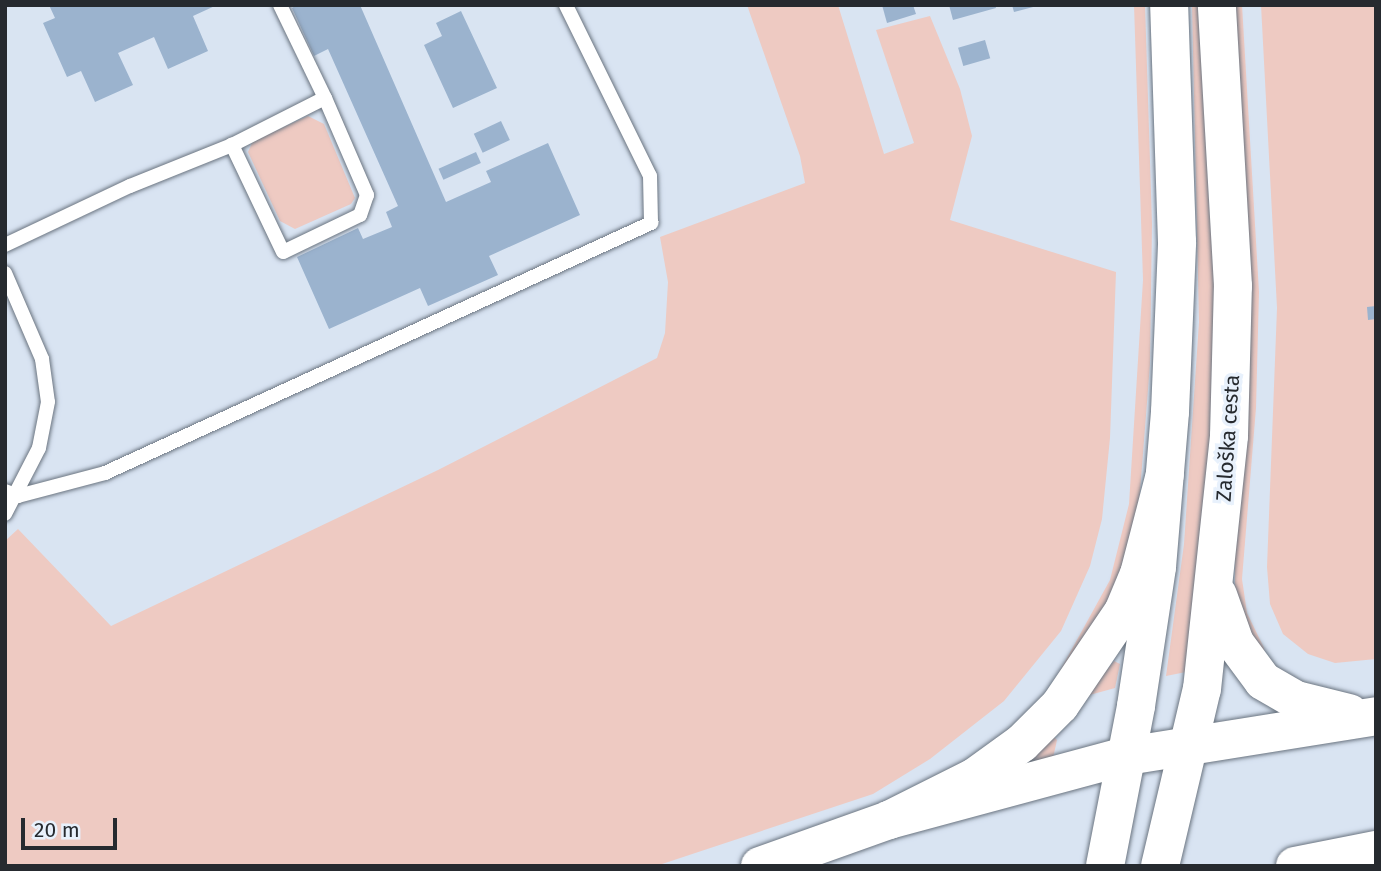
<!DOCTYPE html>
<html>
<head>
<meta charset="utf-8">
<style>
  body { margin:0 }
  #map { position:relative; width:1381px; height:871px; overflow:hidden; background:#d9e4f2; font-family:"Fira Sans",sans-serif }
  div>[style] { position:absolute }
  .green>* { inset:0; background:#eecac2 }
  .building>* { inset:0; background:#9bb3ce; transform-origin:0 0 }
  .roads { filter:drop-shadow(0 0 2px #6a7480) drop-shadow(0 0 2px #6a7480) }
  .lane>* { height:14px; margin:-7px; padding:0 7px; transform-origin:7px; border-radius:7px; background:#fff }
  .primary>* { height:38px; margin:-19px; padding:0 19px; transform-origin:19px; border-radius:19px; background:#fff }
  .highway>* { height:38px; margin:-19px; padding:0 19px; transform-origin:19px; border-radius:19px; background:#fff }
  span { translate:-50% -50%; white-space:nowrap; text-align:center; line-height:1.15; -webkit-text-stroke:7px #e8f1fc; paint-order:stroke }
  .street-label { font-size:21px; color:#262a2f }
  .frame { position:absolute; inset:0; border:7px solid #262a2f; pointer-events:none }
  .scale { position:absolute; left:21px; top:818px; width:96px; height:32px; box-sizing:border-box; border:4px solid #262a2f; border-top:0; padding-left:9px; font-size:21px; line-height:24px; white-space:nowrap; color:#262a2f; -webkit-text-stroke:5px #e8f1fc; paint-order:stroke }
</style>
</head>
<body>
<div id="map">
  <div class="green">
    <i style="clip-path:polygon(747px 5px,838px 5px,884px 154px,914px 143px,876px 30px,930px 16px,960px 89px,972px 136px,950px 220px,1116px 272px,1110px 438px,1102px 519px,1090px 566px,1061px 631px,1004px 701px,930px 759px,873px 794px,656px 866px,5px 866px,5px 541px,18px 529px,111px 626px,438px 470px,657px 358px,665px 333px,668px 282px,660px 237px,805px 183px,800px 156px)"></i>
    <i style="clip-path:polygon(1134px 5px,1145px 5px,1152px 224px,1150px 364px,1139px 504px,1118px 586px,1052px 685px,1110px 580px,1129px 504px,1143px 280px)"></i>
    <i style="clip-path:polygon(1192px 5px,1200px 5px,1216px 271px,1214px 428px,1186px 672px,1166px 676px,1184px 544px,1199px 322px)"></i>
    <i style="clip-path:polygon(1233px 5px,1242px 5px,1259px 292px,1256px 408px,1242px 579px,1247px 613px,1264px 648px,1265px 664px,1235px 598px)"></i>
    <i style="clip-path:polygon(1261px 5px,1376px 5px,1376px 659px,1335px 663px,1308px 654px,1283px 634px,1270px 604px,1267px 567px,1277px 308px)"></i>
    <i style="clip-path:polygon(308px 116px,324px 124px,355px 198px,351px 204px,295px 229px,280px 221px,248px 152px,253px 141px)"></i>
    <i style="clip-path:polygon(1114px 661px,1120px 664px,1115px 688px,1086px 696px)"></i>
    <i style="clip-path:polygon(1052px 735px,1057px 740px,1053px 758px,1018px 766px)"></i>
  </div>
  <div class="building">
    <i style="clip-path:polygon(49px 5px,217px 5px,193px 16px,208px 51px,168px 69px,154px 37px,118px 53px,133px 85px,95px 102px,81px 71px,67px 77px,43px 23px,55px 18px)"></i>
    <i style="clip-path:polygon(297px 5px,360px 5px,446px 202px,491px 182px,486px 171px,548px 143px,580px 215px,489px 256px,498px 275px,428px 306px,420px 288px,329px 329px,297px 257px,358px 228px,363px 239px,392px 227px,386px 212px,398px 206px,328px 49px,314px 56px,292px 8px)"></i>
    <i style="clip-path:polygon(882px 5px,913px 5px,916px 14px,887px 23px)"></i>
    <i style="clip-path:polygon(949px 5px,995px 5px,996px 8px,953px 20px)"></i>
    <i style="clip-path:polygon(1012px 5px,1037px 5px,1037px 6px,1014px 12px)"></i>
    <i style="clip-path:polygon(461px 11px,497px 88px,453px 108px,424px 45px,442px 36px,436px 23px)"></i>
    <i style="left:985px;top:40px;width:19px;height:28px;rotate:74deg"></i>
    <i style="left:501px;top:121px;width:21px;height:30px;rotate:65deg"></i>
    <i style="left:476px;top:152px;width:12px;height:41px;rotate:66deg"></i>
    <i style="clip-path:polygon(1376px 306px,1376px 319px,1368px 320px,1367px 307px)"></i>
  </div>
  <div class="roads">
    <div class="lane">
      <i style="left:280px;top:5px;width:103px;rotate:64.2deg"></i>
      <i style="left:5px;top:245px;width:138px;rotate:-25.3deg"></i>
      <i style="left:130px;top:186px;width:110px;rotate:-21.9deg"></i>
      <i style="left:232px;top:145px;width:104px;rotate:-26.8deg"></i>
      <i style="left:325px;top:98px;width:106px;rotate:66.6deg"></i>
      <i style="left:367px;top:195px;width:21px;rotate:109deg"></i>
      <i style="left:360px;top:215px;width:85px;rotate:154.3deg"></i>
      <i style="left:283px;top:252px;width:119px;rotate:-115.5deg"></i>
      <i style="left:5px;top:273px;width:94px;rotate:66.7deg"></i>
      <i style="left:42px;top:359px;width:43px;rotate:82.1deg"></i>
      <i style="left:48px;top:402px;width:47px;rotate:101.1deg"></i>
      <i style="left:39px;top:448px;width:74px;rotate:117.3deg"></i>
      <i style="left:5px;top:491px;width:14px;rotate:21deg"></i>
      <i style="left:18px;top:496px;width:90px;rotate:-14.8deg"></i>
      <i style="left:105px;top:473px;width:601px;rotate:-24.6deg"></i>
      <i style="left:651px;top:223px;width:47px;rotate:-91.2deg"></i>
      <i style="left:650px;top:176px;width:191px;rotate:-116.2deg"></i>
    </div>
    <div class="primary">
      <i style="left:1218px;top:595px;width:51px;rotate:70.5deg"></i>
      <i style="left:1235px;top:643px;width:47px;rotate:53.6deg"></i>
      <i style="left:1263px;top:681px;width:38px;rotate:30deg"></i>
      <i style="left:1296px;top:700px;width:55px;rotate:13.8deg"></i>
      <i style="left:1127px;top:756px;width:252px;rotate:-9.1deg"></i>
      <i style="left:1105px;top:866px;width:163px;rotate:-79deg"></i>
      <i style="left:1136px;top:706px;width:141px;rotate:-81.4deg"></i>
      <i style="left:1157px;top:567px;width:156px;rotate:-85.2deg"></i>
      <i style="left:1170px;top:412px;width:170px;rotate:-87.6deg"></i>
      <i style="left:1177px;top:242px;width:237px;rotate:-91.9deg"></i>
      <i style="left:1160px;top:866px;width:182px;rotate:-76.7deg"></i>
      <i style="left:1202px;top:689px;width:254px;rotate:-83.9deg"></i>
      <i style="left:1229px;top:436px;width:150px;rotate:-88.5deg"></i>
      <i style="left:1233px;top:286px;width:281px;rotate:-93.3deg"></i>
    </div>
    <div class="highway">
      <i style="left:889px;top:820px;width:96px;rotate:-26.6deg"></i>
      <i style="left:975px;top:777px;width:58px;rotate:-35.9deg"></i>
      <i style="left:1022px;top:743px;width:54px;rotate:-45deg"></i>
      <i style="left:1060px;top:705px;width:112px;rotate:-55.9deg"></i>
      <i style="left:1123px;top:612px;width:41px;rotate:-67.2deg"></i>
      <i style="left:1139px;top:574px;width:103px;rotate:-75.4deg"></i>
      <i style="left:760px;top:866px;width:137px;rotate:-19.6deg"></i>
      <i style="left:889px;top:820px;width:246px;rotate:-15.1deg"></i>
      <i style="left:1295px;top:866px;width:83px;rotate:-11.2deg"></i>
    </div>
  </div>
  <div class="street-label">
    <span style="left:1228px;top:438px;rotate:-86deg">Zaloška cesta</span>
  </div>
  <div class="frame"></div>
  <div class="scale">20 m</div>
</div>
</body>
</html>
